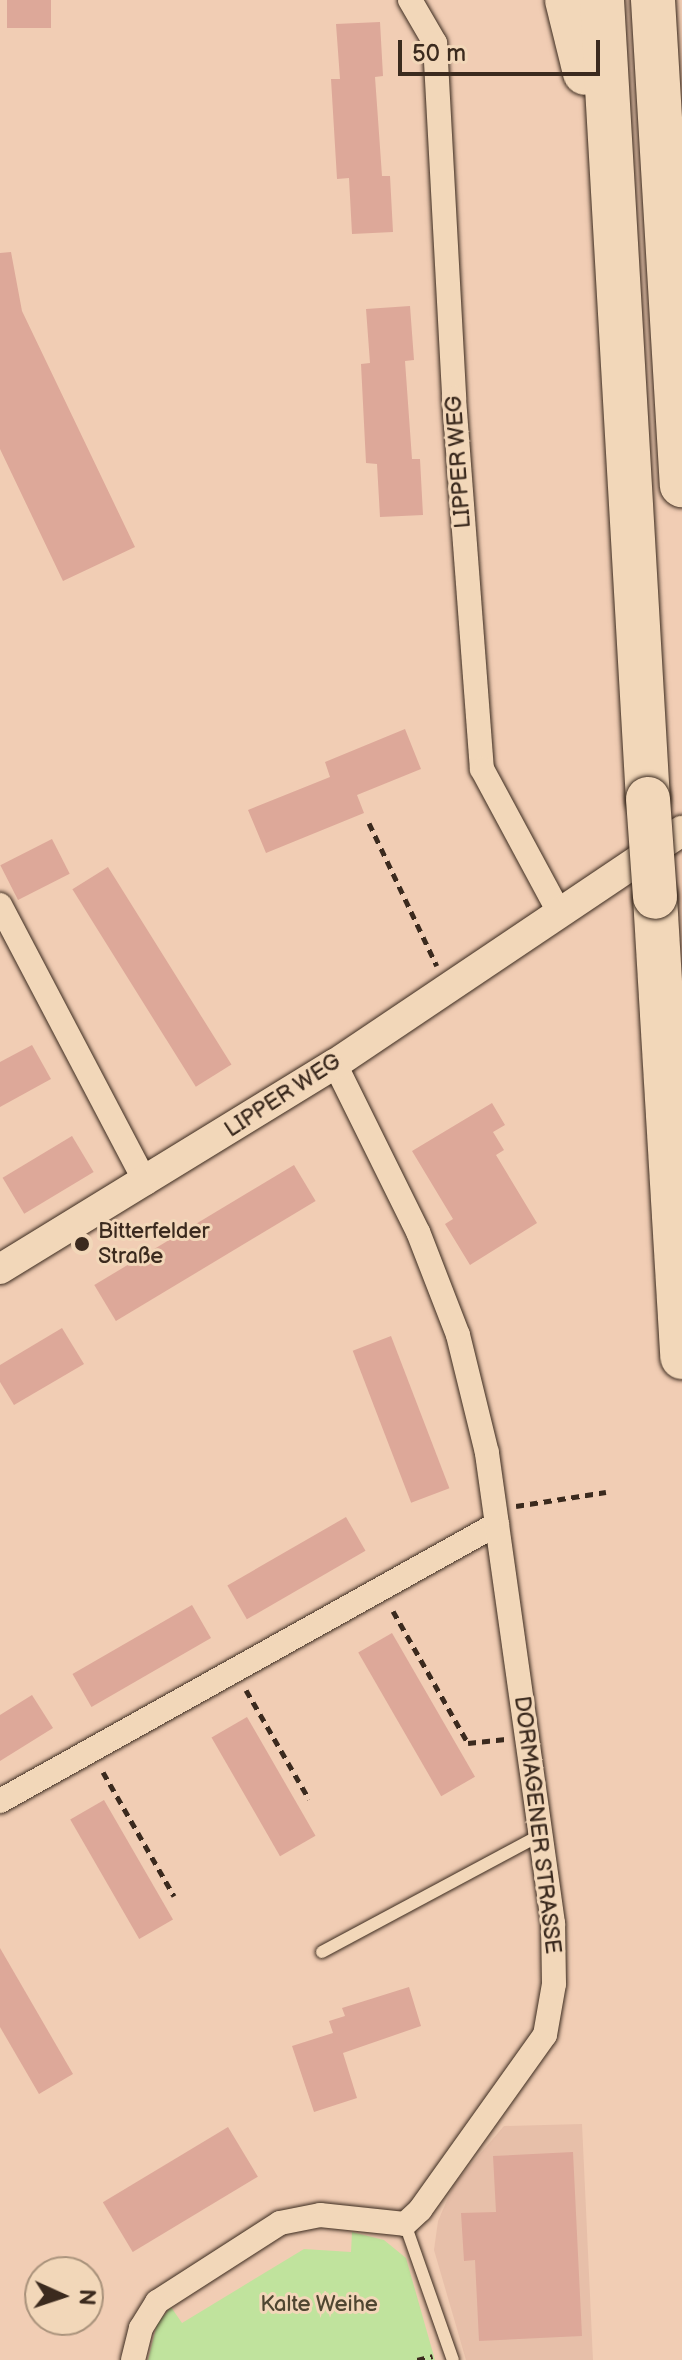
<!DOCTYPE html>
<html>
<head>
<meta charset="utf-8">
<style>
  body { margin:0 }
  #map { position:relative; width:682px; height:2360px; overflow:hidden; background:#f1cdb4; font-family:"Balsamiq Sans",sans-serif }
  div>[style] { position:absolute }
  .built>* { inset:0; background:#e7bfa9 }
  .green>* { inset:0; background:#c0e39d }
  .building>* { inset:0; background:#dda899; transform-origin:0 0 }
  .path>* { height:5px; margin-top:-2.5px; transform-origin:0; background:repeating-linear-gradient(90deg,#3b2a1e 0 8px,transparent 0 14px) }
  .roads { filter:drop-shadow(0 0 2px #3b2a1e) drop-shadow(0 0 2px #3b2a1e) }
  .service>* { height:12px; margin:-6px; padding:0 6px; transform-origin:6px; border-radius:6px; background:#f2d7b9 }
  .minor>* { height:24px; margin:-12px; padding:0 12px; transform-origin:12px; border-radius:12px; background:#f2d7b9 }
  .tertiary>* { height:30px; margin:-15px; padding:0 15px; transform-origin:15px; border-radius:15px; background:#f2d7b9 }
  .motorway>* { height:44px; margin:-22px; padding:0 22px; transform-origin:22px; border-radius:22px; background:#f2d7b9 }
  .bridges { filter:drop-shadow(0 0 2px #3b2a1e) drop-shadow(0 0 2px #3b2a1e) }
  .motorway-bridge>* { height:44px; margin:-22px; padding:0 22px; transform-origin:22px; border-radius:22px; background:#f2d7b9 }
  .dots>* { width:22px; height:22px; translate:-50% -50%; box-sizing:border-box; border:4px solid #f2d7b9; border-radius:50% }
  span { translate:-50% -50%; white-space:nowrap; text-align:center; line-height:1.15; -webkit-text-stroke:6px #f2d7b9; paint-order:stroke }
  .street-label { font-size:22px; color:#3b2a1e }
  .poi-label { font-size:22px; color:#3b2a1e }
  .left { translate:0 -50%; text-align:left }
  .park-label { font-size:22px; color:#4f4631 }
  .north { position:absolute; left:24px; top:2256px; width:80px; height:80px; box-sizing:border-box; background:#f2d7b9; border:2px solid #a9927b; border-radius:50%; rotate:93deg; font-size:22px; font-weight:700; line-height:32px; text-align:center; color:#3b2a1e }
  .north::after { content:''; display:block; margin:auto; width:28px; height:36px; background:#3b2a1e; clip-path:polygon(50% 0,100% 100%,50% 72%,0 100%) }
  .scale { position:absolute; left:398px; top:40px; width:202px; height:36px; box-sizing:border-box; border:4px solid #3b2a1e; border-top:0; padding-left:10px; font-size:24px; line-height:28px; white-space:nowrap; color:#3b2a1e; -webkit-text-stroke:6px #f2d7b9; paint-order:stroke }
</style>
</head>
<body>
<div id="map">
  <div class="built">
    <i style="clip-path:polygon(582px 2124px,593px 2360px,466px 2360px,434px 2250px,438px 2221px,454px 2184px,504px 2126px)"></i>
  </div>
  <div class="green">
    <i style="clip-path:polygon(352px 2232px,384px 2240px,406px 2258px,435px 2360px,148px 2360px,157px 2324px,171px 2307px,182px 2323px,304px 2249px,351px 2252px)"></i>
  </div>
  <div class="building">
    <i style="left:7px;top:0;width:44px;height:28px"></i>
    <i style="clip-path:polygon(380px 22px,383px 76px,375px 77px,378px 119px,382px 176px,390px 176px,393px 232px,352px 234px,349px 178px,337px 179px,331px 79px,340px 79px,336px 24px)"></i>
    <i style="clip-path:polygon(11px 252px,22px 311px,135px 547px,63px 581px,0 449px,0 253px)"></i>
    <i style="clip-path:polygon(410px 306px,414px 360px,405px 361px,412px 459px,420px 459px,423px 515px,380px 517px,377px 464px,366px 463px,361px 364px,370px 363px,366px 309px)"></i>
    <i style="clip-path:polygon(405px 729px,421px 769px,357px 795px,364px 813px,266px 853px,248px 810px,330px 777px,325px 762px)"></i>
    <i style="left:52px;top:839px;width:39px;height:58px;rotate:63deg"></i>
    <i style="left:108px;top:867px;width:233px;height:42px;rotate:58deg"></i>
    <i style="clip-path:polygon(32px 1045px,51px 1079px,0 1107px,0 1062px)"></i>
    <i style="clip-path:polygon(492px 1103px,505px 1125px,493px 1132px,504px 1150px,496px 1155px,537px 1223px,470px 1265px,445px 1224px,453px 1219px,412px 1151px)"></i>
    <i style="left:72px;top:1136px;width:42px;height:81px;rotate:59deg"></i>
    <i style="left:294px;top:1165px;width:42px;height:233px;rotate:59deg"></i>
    <i style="clip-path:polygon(62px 1328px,84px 1364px,14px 1405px,0 1382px,0 1365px)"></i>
    <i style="left:391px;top:1336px;width:163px;height:41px;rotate:69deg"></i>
    <i style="left:346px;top:1517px;width:39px;height:137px;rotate:60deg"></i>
    <i style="left:192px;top:1605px;width:38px;height:138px;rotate:60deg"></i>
    <i style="left:392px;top:1633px;width:166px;height:39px;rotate:60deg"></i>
    <i style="clip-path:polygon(32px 1695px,53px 1728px,0 1761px,0 1715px)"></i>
    <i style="left:247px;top:1717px;width:137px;height:41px;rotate:60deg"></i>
    <i style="left:104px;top:1800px;width:138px;height:39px;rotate:60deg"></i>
    <i style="clip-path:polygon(0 1948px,73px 2074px,39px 2094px,0 2027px)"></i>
    <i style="clip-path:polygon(409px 1987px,421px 2026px,343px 2053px,357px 2098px,314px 2112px,292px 2046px,333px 2033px,329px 2021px,345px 2016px,342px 2008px)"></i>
    <i style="left:228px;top:2127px;width:58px;height:146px;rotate:59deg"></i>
    <i style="clip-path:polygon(573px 2152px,582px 2336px,479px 2341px,475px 2260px,464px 2261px,461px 2213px,496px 2212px,493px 2156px)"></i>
  </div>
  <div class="path">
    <i style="left:369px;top:823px;width:158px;rotate:64.6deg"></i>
    <i style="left:516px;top:1506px;width:91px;rotate:-8.8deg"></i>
    <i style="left:393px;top:1611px;width:152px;rotate:60.4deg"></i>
    <i style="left:468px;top:1743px;width:38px;rotate:-6deg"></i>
    <i style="left:246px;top:1690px;width:126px;rotate:60deg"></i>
    <i style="left:103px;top:1772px;width:143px;rotate:60.2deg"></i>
    <i style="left:417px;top:2360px;width:16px;rotate:-14deg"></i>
  </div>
  <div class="roads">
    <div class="service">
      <i style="left:322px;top:1952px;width:247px;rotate:-28.2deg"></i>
      <i style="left:405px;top:2224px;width:144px;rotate:70.6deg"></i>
    </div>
    <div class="minor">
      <i style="left:410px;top:0;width:50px;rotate:59.8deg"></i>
      <i style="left:435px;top:43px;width:356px;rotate:86.9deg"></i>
      <i style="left:454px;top:398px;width:372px;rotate:85.7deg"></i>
      <i style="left:482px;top:769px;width:162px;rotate:61.7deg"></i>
      <i style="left:0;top:905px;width:314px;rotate:62.3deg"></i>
      <i style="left:0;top:1801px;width:569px;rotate:-29.13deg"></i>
      <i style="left:133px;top:2360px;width:33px;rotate:-76deg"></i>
      <i style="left:141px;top:2328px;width:31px;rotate:-58deg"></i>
      <i style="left:157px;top:2302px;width:146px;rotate:-32.7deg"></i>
      <i style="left:280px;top:2223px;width:41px;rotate:-11.3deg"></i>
      <i style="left:320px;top:2215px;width:85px;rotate:6deg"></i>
      <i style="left:405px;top:2224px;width:21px;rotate:-43deg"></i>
      <i style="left:420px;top:2210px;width:215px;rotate:-54.5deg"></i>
      <i style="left:545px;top:2035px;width:52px;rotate:-80deg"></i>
      <i style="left:554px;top:1984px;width:61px;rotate:-90.9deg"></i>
      <i style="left:553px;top:1923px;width:475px;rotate:-98deg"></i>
      <i style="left:487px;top:1453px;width:122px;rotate:-103.8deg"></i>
      <i style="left:458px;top:1335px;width:110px;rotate:-111.2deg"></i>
      <i style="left:418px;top:1232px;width:187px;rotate:-116.3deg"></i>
    </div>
    <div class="tertiary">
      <i style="left:0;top:1269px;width:393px;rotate:-31.5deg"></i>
      <i style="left:335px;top:1064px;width:418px;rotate:-33.9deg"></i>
    </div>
    <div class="motorway">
      <i style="left:567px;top:0;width:75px;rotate:76.1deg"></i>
      <i style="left:602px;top:0;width:800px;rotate:86.71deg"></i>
      <i style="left:653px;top:0;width:486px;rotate:86.6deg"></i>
      <i style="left:655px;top:897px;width:461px;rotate:86.6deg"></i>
    </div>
  </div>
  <div class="bridges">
    <div class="motorway-bridge">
      <i style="left:648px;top:799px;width:98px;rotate:85.9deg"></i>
    </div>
  </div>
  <div class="dots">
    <i style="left:82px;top:1244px;background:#3b2a1e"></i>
  </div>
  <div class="street-label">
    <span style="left:459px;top:462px;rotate:-94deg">LIPPER WEG</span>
    <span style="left:283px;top:1096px;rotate:-33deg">LIPPER WEG</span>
    <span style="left:537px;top:1825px;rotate:83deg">DORMAGENER STRASSE</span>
  </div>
  <div class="poi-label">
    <span class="left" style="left:98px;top:1244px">Bitterfelder<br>Straße</span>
  </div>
  <div class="park-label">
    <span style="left:319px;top:2305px">Kalte Weihe</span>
  </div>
  <div class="north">N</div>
  <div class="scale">50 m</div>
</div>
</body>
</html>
